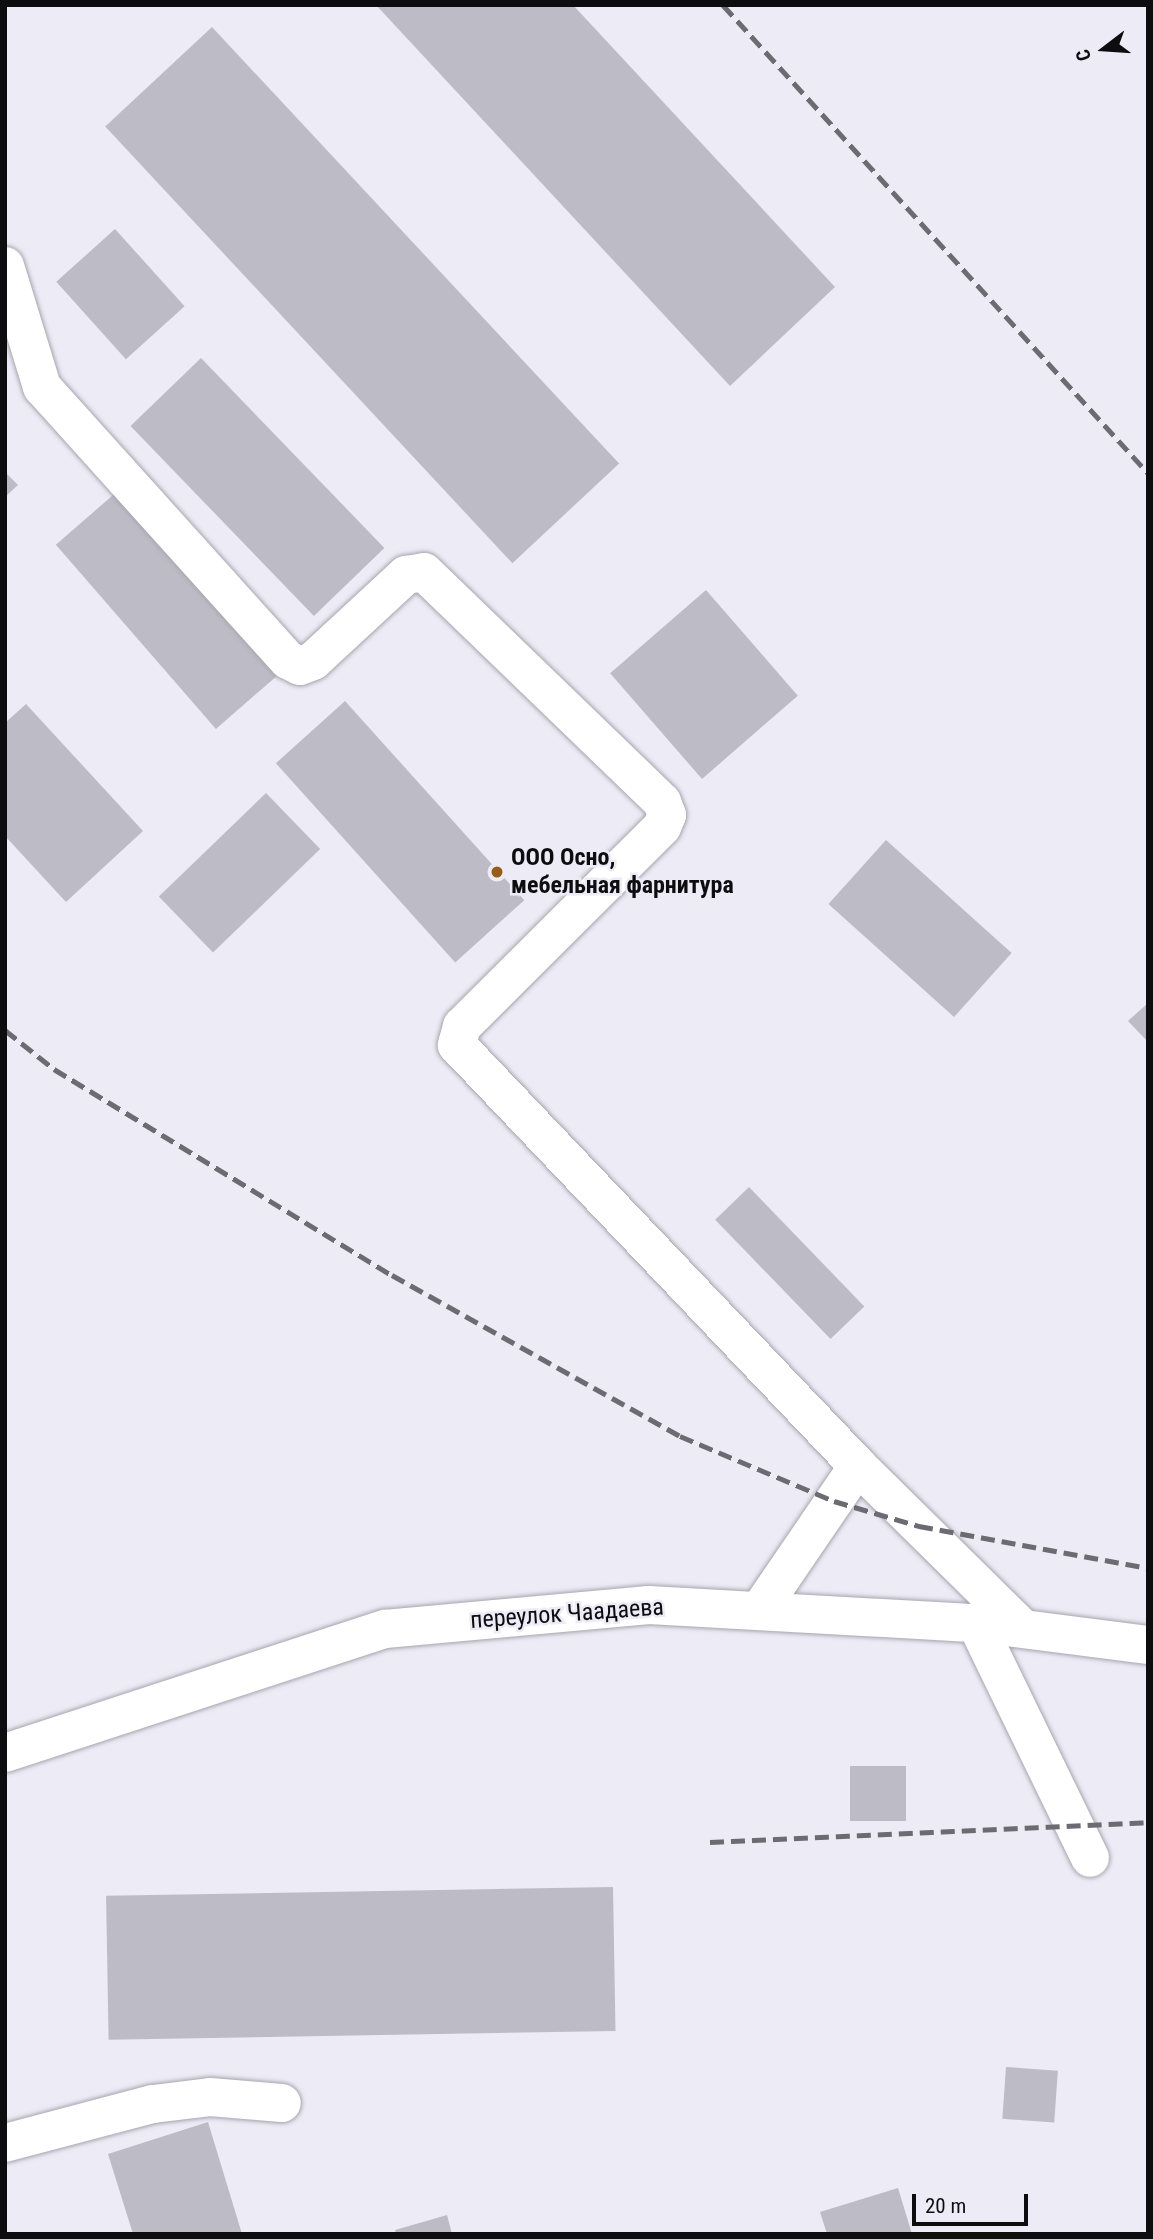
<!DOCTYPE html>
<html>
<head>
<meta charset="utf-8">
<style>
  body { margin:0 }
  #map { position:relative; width:1153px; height:2239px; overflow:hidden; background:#edecf6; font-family:"Roboto Condensed",sans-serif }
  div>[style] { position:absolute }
  .building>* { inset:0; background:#bdbcc6; transform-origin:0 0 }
  .roads { filter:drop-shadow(0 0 2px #a6a5ae) drop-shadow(0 0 2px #a6a5ae) }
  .minor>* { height:38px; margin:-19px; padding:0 19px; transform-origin:19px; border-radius:19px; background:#fff }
  .rail>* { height:5px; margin-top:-2.5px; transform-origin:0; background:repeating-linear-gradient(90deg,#6c6b71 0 14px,transparent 0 21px) }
  .dots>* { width:19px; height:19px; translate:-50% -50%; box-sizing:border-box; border:4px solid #edecf6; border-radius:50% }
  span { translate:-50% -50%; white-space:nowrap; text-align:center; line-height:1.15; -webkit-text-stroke:5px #edecf6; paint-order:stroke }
  .poi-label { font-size:24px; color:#0d0d10; font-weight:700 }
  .left { translate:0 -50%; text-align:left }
  .street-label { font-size:24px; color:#0d0d10 }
  .frame { position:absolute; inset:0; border:7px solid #0d0d10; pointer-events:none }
  .north { position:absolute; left:1069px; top:14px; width:70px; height:70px; -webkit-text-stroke:5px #edecf6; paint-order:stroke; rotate:253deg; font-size:19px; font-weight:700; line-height:28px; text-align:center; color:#0d0d10 }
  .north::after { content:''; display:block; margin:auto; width:24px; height:32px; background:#0d0d10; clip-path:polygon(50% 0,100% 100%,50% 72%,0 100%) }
  .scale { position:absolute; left:912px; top:2194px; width:116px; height:32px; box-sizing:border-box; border:4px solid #0d0d10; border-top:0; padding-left:9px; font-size:21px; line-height:24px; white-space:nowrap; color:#0d0d10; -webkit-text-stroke:5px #edecf6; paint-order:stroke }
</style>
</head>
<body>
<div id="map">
  <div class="building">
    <i style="clip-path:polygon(376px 5px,573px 5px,835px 287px,730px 386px)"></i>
    <i style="left:212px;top:27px;width:597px;height:146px;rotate:47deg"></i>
    <i style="left:115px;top:229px;width:104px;height:79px;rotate:48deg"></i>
    <i style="left:201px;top:358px;width:264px;height:98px;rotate:46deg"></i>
    <i style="clip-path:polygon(5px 472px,18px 485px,5px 497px)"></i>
    <i style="left:120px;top:489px;width:244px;height:85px;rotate:49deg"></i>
    <i style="left:706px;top:590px;width:140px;height:127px;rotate:49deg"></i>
    <i style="left:345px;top:701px;width:268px;height:93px;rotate:48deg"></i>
    <i style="clip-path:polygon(26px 704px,143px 831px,66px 902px,5px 836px,5px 723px)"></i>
    <i style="left:266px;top:793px;width:78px;height:149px;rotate:46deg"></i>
    <i style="left:886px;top:840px;width:169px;height:86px;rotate:42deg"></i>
    <i style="clip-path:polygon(1148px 1003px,1148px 1042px,1128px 1021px)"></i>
    <i style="left:749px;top:1187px;width:166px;height:47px;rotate:46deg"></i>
    <i style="left:850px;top:1766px;width:56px;height:55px"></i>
    <i style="left:613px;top:1887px;width:144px;height:507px;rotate:89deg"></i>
    <i style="left:1006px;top:2067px;width:52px;height:52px;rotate:4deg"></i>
    <i style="clip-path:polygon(208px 2122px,242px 2234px,133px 2234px,108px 2154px)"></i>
    <i style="clip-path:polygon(898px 2188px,912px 2234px,827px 2234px,820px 2212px)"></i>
    <i style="clip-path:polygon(447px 2215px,452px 2234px,396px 2234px,395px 2230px)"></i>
  </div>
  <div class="roads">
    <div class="minor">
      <i style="left:5px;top:266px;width:127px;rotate:73deg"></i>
      <i style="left:42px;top:387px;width:367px;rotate:48deg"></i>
      <i style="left:288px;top:660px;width:13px;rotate:27deg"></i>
      <i style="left:300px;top:666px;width:14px;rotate:-21deg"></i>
      <i style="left:313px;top:661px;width:127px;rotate:-42.8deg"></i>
      <i style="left:406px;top:575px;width:18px;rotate:-9deg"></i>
      <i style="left:424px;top:572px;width:331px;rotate:44deg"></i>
      <i style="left:662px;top:802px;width:14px;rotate:69deg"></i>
      <i style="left:667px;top:815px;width:13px;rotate:113deg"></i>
      <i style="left:662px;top:827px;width:282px;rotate:135.1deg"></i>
      <i style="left:462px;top:1026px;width:20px;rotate:105deg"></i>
      <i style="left:457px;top:1045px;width:581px;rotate:46.39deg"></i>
      <i style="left:858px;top:1466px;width:229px;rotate:44.6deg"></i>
      <i style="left:759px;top:1611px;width:176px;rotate:-55.7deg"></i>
      <i style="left:976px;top:1623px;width:261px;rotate:64.1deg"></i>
      <i style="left:5px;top:1753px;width:400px;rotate:-18.1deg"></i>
      <i style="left:385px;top:1629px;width:265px;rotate:-5.2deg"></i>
      <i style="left:649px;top:1605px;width:327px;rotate:3.2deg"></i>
      <i style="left:976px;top:1623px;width:173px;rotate:7.3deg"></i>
      <i style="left:5px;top:2143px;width:153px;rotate:-14.8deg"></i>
      <i style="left:153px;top:2104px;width:57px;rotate:-7deg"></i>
      <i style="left:210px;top:2097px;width:72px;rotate:4.8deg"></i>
    </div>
  </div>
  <div class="rail">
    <i style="left:723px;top:5px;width:632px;rotate:47.76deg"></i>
    <i style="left:5px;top:1030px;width:63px;rotate:38.5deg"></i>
    <i style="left:54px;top:1069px;width:396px;rotate:31.4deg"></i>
    <i style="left:392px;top:1275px;width:330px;rotate:29.2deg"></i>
    <i style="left:680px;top:1436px;width:167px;rotate:22.9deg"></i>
    <i style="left:834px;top:1501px;width:89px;rotate:16.4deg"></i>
    <i style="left:919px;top:1526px;width:233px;rotate:10.4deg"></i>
    <i style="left:710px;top:1842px;width:438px;rotate:-2.6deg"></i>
  </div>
  <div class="dots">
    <i style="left:497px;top:872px;background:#965d1a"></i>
  </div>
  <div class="poi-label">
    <span class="left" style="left:511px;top:872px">ООО Осно,<br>мебельная фарнитура</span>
  </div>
  <div class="street-label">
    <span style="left:567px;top:1614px;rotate:-4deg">переулок Чаадаева</span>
  </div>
  <div class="frame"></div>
  <div class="north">С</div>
  <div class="scale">20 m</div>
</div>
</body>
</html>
